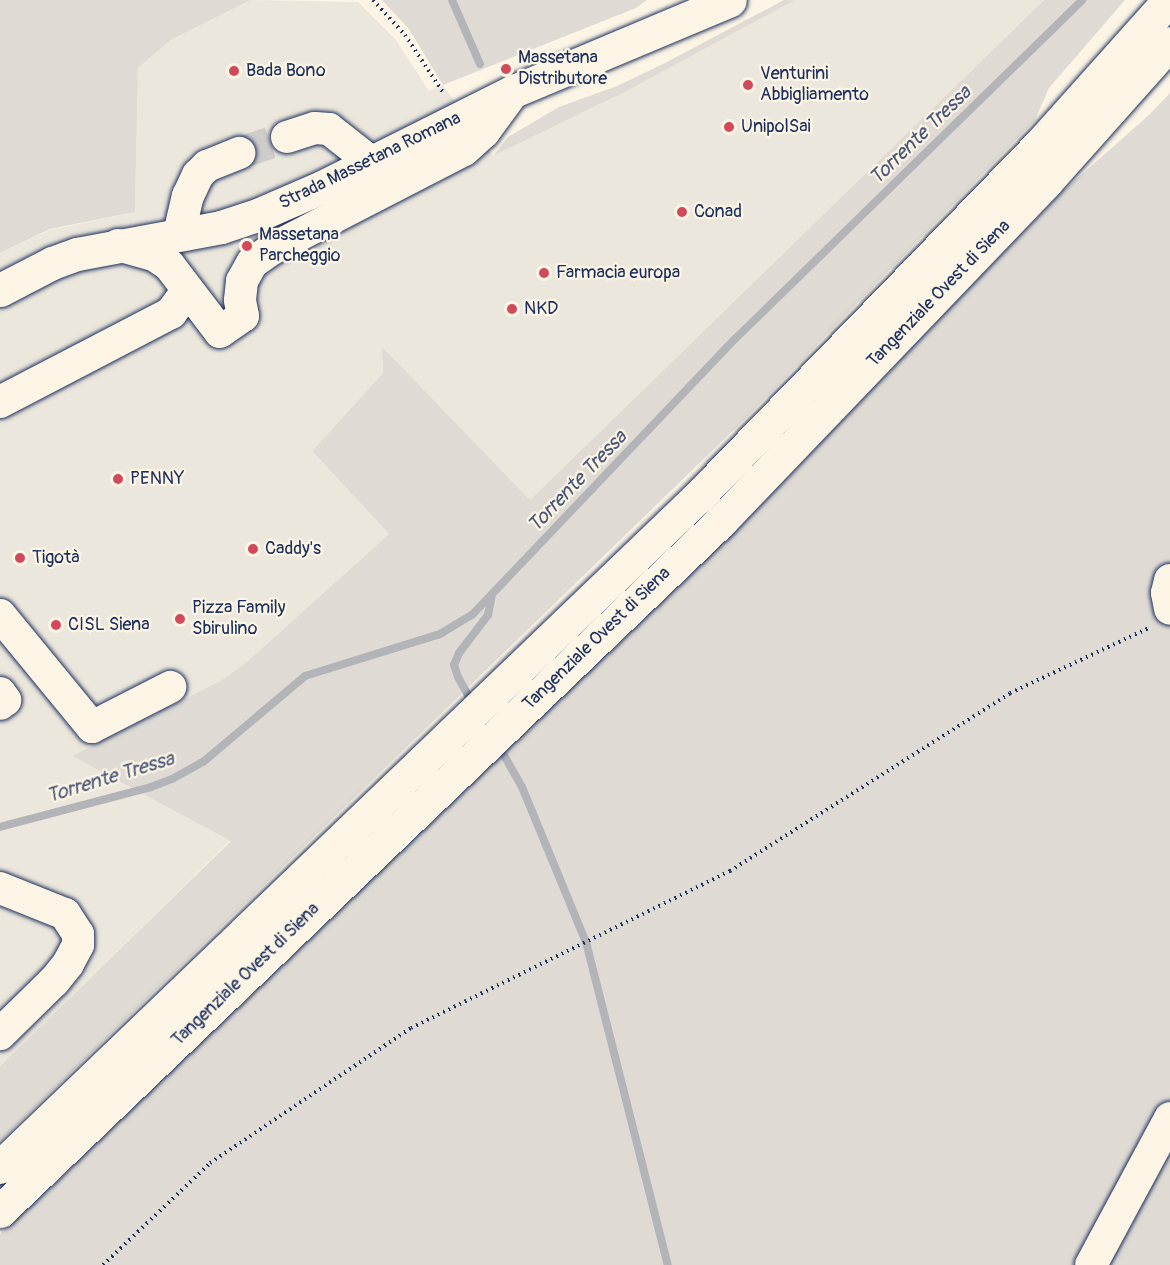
<!DOCTYPE html>
<html>
<head>
<meta charset="utf-8">
<style>
  body { margin:0 }
  #map { position:relative; width:1170px; height:1265px; overflow:hidden; background:#fcf5e5; font-family:Pangolin,sans-serif }
  div>[style] { position:absolute }
  .built>* { inset:0; background:#ece7dc }
  .green>* { inset:0; background:#dfdbd4 }
  .stream>* { height:8px; margin:-4px; padding:0 4px; transform-origin:4px; border-radius:4px; background:#b2b4b8 }
  .minor-tunnel>* { height:32px; margin-top:-16px; transform-origin:0; background:repeating-linear-gradient(90deg,#cfcdca 0 32px,transparent 0 48px) }
  .path>* { height:4px; margin-top:-2px; transform-origin:0; background:repeating-linear-gradient(90deg,#1b2f5e 0 1.5px,transparent 0 6px) }
  .roads { filter:drop-shadow(0 0 2px #1b2f5e) drop-shadow(0 0 2px #1b2f5e) }
  .minor>* { height:32px; margin:-16px; padding:0 16px; transform-origin:16px; border-radius:16px; background:#fcf5e5 }
  .major>* { height:33px; margin:-16.5px; padding:0 16.5px; transform-origin:16.5px; border-radius:16.5px; background:#fcf5e5 }
  .highway>* { height:33px; margin:-16.5px; padding:0 16.5px; transform-origin:16.5px; border-radius:16.5px; background:#fcf5e5 }
  .dots>* { width:16px; height:16px; translate:-50% -50%; box-sizing:border-box; border:3px solid #fcf5e5; border-radius:50% }
  span { translate:-50% -50%; white-space:nowrap; text-align:center; line-height:1.15; -webkit-text-stroke:4.5px #fcf5e5; paint-order:stroke }
  .poi-label { font-size:18px; color:#1b2f5e }
  .left { translate:0 -50%; text-align:left }
  .street-label { font-size:18px; color:#1b2f5e }
  .water-label { font-size:20px; color:#485779; font-style:italic }
</style>
</head>
<body>
<div id="map">
  <div class="built">
    <i style="clip-path:polygon(251px 0,358px 2px,396px 40px,429px 91px,443px 85px,493px 156px,627px 91px,795px 0,1044px 0,530px 500px,382px 348px,383px 373px,312px 451px,389px 534px,248px 661px,222px 680px,72px 756px,231px 840px,0 1066px,0 253px,50px 230px,135px 212px,138px 68px,171px 40px)"></i>
  </div>
  <div class="green">
    <i style="clip-path:polygon(0 0,251px 0,171px 40px,138px 68px,135px 212px,50px 229px,0 253px)"></i>
    <i style="clip-path:polygon(382px 0,647px 0,636px 8px,443px 85px,409px 29px)"></i>
    <i style="clip-path:polygon(784px 0,795px 0,627px 91px,493px 156px,508px 137px,559px 107px,617px 86px,661px 65px)"></i>
    <i style="clip-path:polygon(1044px 0,1125px 0,1049px 88px,1035px 120px,747px 417px,0 1141px,0 1066px,231px 841px,72px 756px,222px 680px,248px 661px,389px 534px,312px 451px,383px 373px,382px 347px,530px 500px)"></i>
    <i style="clip-path:polygon(1170px 93px,1170px 1103px,1080px 1265px,0 1265px,0 1234px,727px 536px,1063px 191px,1149px 115px)"></i>
    <i style="clip-path:polygon(1170px 1153px,1170px 1265px,1100px 1265px,1145px 1173px)"></i>
  </div>
  <div class="stream">
    <i style="left:452px;top:0;width:70px;rotate:66.4deg"></i>
    <i style="left:473px;top:704px;width:31px;rotate:-119deg"></i>
    <i style="left:458px;top:677px;width:13px;rotate:-108deg"></i>
    <i style="left:454px;top:665px;width:13px;rotate:-67deg"></i>
    <i style="left:459px;top:653px;width:48px;rotate:-52.7deg"></i>
    <i style="left:488px;top:615px;width:20px;rotate:-79deg"></i>
    <i style="left:497px;top:743px;width:51px;rotate:60.4deg"></i>
    <i style="left:522px;top:787px;width:168px;rotate:67.6deg"></i>
    <i style="left:586px;top:942px;width:333px;rotate:75.8deg"></i>
    <i style="left:0;top:827px;width:156px;rotate:-14.8deg"></i>
    <i style="left:151px;top:787px;width:22px;rotate:-21deg"></i>
    <i style="left:172px;top:779px;width:35px;rotate:-29deg"></i>
    <i style="left:203px;top:762px;width:133px;rotate:-40.1deg"></i>
    <i style="left:305px;top:676px;width:141px;rotate:-17.3deg"></i>
    <i style="left:440px;top:634px;width:37px;rotate:-31deg"></i>
    <i style="left:472px;top:615px;width:380px;rotate:-46.4deg"></i>
    <i style="left:734px;top:340px;width:487px;rotate:-44.3deg"></i>
  </div>
  <div class="minor-tunnel">
    <i style="left:240px;top:153px;width:50px;rotate:-18.8deg"></i>
  </div>
  <div class="path">
    <i style="left:373px;top:0;width:47px;rotate:47.6deg"></i>
    <i style="left:405px;top:35px;width:71px;rotate:56.5deg"></i>
    <i style="left:103px;top:1265px;width:148px;rotate:-43.6deg"></i>
    <i style="left:210px;top:1163px;width:242px;rotate:-33.9deg"></i>
    <i style="left:411px;top:1028px;width:356px;rotate:-26.2deg"></i>
    <i style="left:730px;top:871px;width:332px;rotate:-32.4deg"></i>
    <i style="left:1010px;top:693px;width:153px;rotate:-25.1deg"></i>
  </div>
  <div class="roads">
    <div class="minor">
      <i style="left:287px;top:137px;width:29px;rotate:-18deg"></i>
      <i style="left:315px;top:128px;width:14px;rotate:4deg"></i>
      <i style="left:329px;top:129px;width:53px;rotate:38.2deg"></i>
      <i style="left:179px;top:234px;width:39px;rotate:-77deg"></i>
      <i style="left:188px;top:196px;width:23px;rotate:-65deg"></i>
      <i style="left:198px;top:175px;width:13px;rotate:-45deg"></i>
      <i style="left:207px;top:166px;width:35px;rotate:-22deg"></i>
      <i style="left:118px;top:245px;width:37px;rotate:16deg"></i>
      <i style="left:154px;top:255px;width:18px;rotate:34deg"></i>
      <i style="left:169px;top:265px;width:84px;rotate:52.7deg"></i>
      <i style="left:220px;top:332px;width:28px;rotate:-35deg"></i>
      <i style="left:243px;top:316px;width:16px;rotate:-101deg"></i>
      <i style="left:240px;top:300px;width:19px;rotate:-84deg"></i>
      <i style="left:242px;top:281px;width:21px;rotate:-61deg"></i>
      <i style="left:252px;top:263px;width:24px;rotate:-35deg"></i>
      <i style="left:272px;top:249px;width:216px;rotate:-27.3deg"></i>
      <i style="left:464px;top:150px;width:27px;rotate:-42deg"></i>
      <i style="left:484px;top:132px;width:51px;rotate:-53.8deg"></i>
      <i style="left:0;top:402px;width:193px;rotate:-27.5deg"></i>
      <i style="left:171px;top:313px;width:27px;rotate:-54deg"></i>
      <i style="left:1170px;top:580px;width:13px;rotate:103deg"></i>
      <i style="left:1167px;top:593px;width:16px;rotate:79deg"></i>
      <i style="left:0;top:615px;width:145px;rotate:50.6deg"></i>
      <i style="left:92px;top:727px;width:88px;rotate:-27.1deg"></i>
      <i style="left:0;top:693px;width:9px;rotate:54deg"></i>
      <i style="left:5px;top:700px;width:6px;rotate:141deg"></i>
      <i style="left:0;top:888px;width:70px;rotate:21.8deg"></i>
      <i style="left:65px;top:914px;width:24px;rotate:57deg"></i>
      <i style="left:78px;top:934px;width:11px;rotate:90deg"></i>
      <i style="left:78px;top:945px;width:21px;rotate:118deg"></i>
      <i style="left:68px;top:964px;width:22px;rotate:129deg"></i>
      <i style="left:54px;top:981px;width:76px;rotate:135.5deg"></i>
      <i style="left:1091px;top:1265px;width:167px;rotate:-61.7deg"></i>
    </div>
    <div class="major">
      <i style="left:0;top:290px;width:59px;rotate:-27.4deg"></i>
      <i style="left:52px;top:263px;width:27px;rotate:-20deg"></i>
      <i style="left:77px;top:254px;width:147px;rotate:-10.6deg"></i>
      <i style="left:221px;top:227px;width:41px;rotate:-18.4deg"></i>
      <i style="left:260px;top:214px;width:68px;rotate:-23.5deg"></i>
      <i style="left:322px;top:187px;width:215px;rotate:-26.6deg"></i>
      <i style="left:514px;top:91px;width:234px;rotate:-22.8deg"></i>
    </div>
    <div class="highway">
      <i style="left:0;top:1167px;width:968px;rotate:-43.83deg"></i>
      <i style="left:698px;top:497px;width:494px;rotate:-45.9deg"></i>
      <i style="left:1042px;top:142px;width:191px;rotate:-48.2deg"></i>
      <i style="left:0;top:1211px;width:999px;rotate:-43.74deg"></i>
      <i style="left:722px;top:520px;width:468px;rotate:-46.2deg"></i>
      <i style="left:1046px;top:182px;width:186px;rotate:-48.3deg"></i>
    </div>
  </div>
  <div class="dots">
    <i style="left:506px;top:69px;background:#d1495b"></i>
    <i style="left:234px;top:71px;background:#d1495b"></i>
    <i style="left:748px;top:85px;background:#d1495b"></i>
    <i style="left:729px;top:127px;background:#d1495b"></i>
    <i style="left:682px;top:212px;background:#d1495b"></i>
    <i style="left:247px;top:246px;background:#d1495b"></i>
    <i style="left:544px;top:273px;background:#d1495b"></i>
    <i style="left:512px;top:309px;background:#d1495b"></i>
    <i style="left:118px;top:479px;background:#d1495b"></i>
    <i style="left:253px;top:549px;background:#d1495b"></i>
    <i style="left:20px;top:558px;background:#d1495b"></i>
    <i style="left:180px;top:619px;background:#d1495b"></i>
    <i style="left:56px;top:625px;background:#d1495b"></i>
  </div>
  <div class="poi-label">
    <span class="left" style="left:518px;top:69px">Massetana<br>Distributore</span>
    <span class="left" style="left:246px;top:71px">Bada Bono</span>
    <span class="left" style="left:760px;top:85px">Venturini<br>Abbigliamento</span>
    <span class="left" style="left:741px;top:127px">UnipolSai</span>
    <span class="left" style="left:694px;top:212px">Conad</span>
    <span class="left" style="left:259px;top:246px">Massetana<br>Parcheggio</span>
    <span class="left" style="left:556px;top:273px">Farmacia europa</span>
    <span class="left" style="left:524px;top:309px">NKD</span>
    <span class="left" style="left:130px;top:479px">PENNY</span>
    <span class="left" style="left:265px;top:549px">Caddy's</span>
    <span class="left" style="left:32px;top:558px">Tigotà</span>
    <span class="left" style="left:192px;top:619px">Pizza Family<br>Sbirulino</span>
    <span class="left" style="left:68px;top:625px">CISL Siena</span>
  </div>
  <div class="street-label">
    <span style="left:370px;top:161px;rotate:-26deg">Strada Massetana Romana</span>
    <span style="left:939px;top:294px;rotate:-46deg">Tangenziale Ovest di Siena</span>
    <span style="left:597px;top:639px;rotate:-44deg">Tangenziale Ovest di Siena</span>
    <span style="left:246px;top:975px;rotate:-44deg">Tangenziale Ovest di Siena</span>
  </div>
  <div class="water-label">
    <span style="left:920px;top:135px;rotate:-44deg">Torrente Tressa</span>
    <span style="left:577px;top:481px;rotate:-46deg">Torrente Tressa</span>
    <span style="left:110px;top:777px;rotate:-17deg">Torrente Tressa</span>
  </div>
</div>
</body>
</html>
